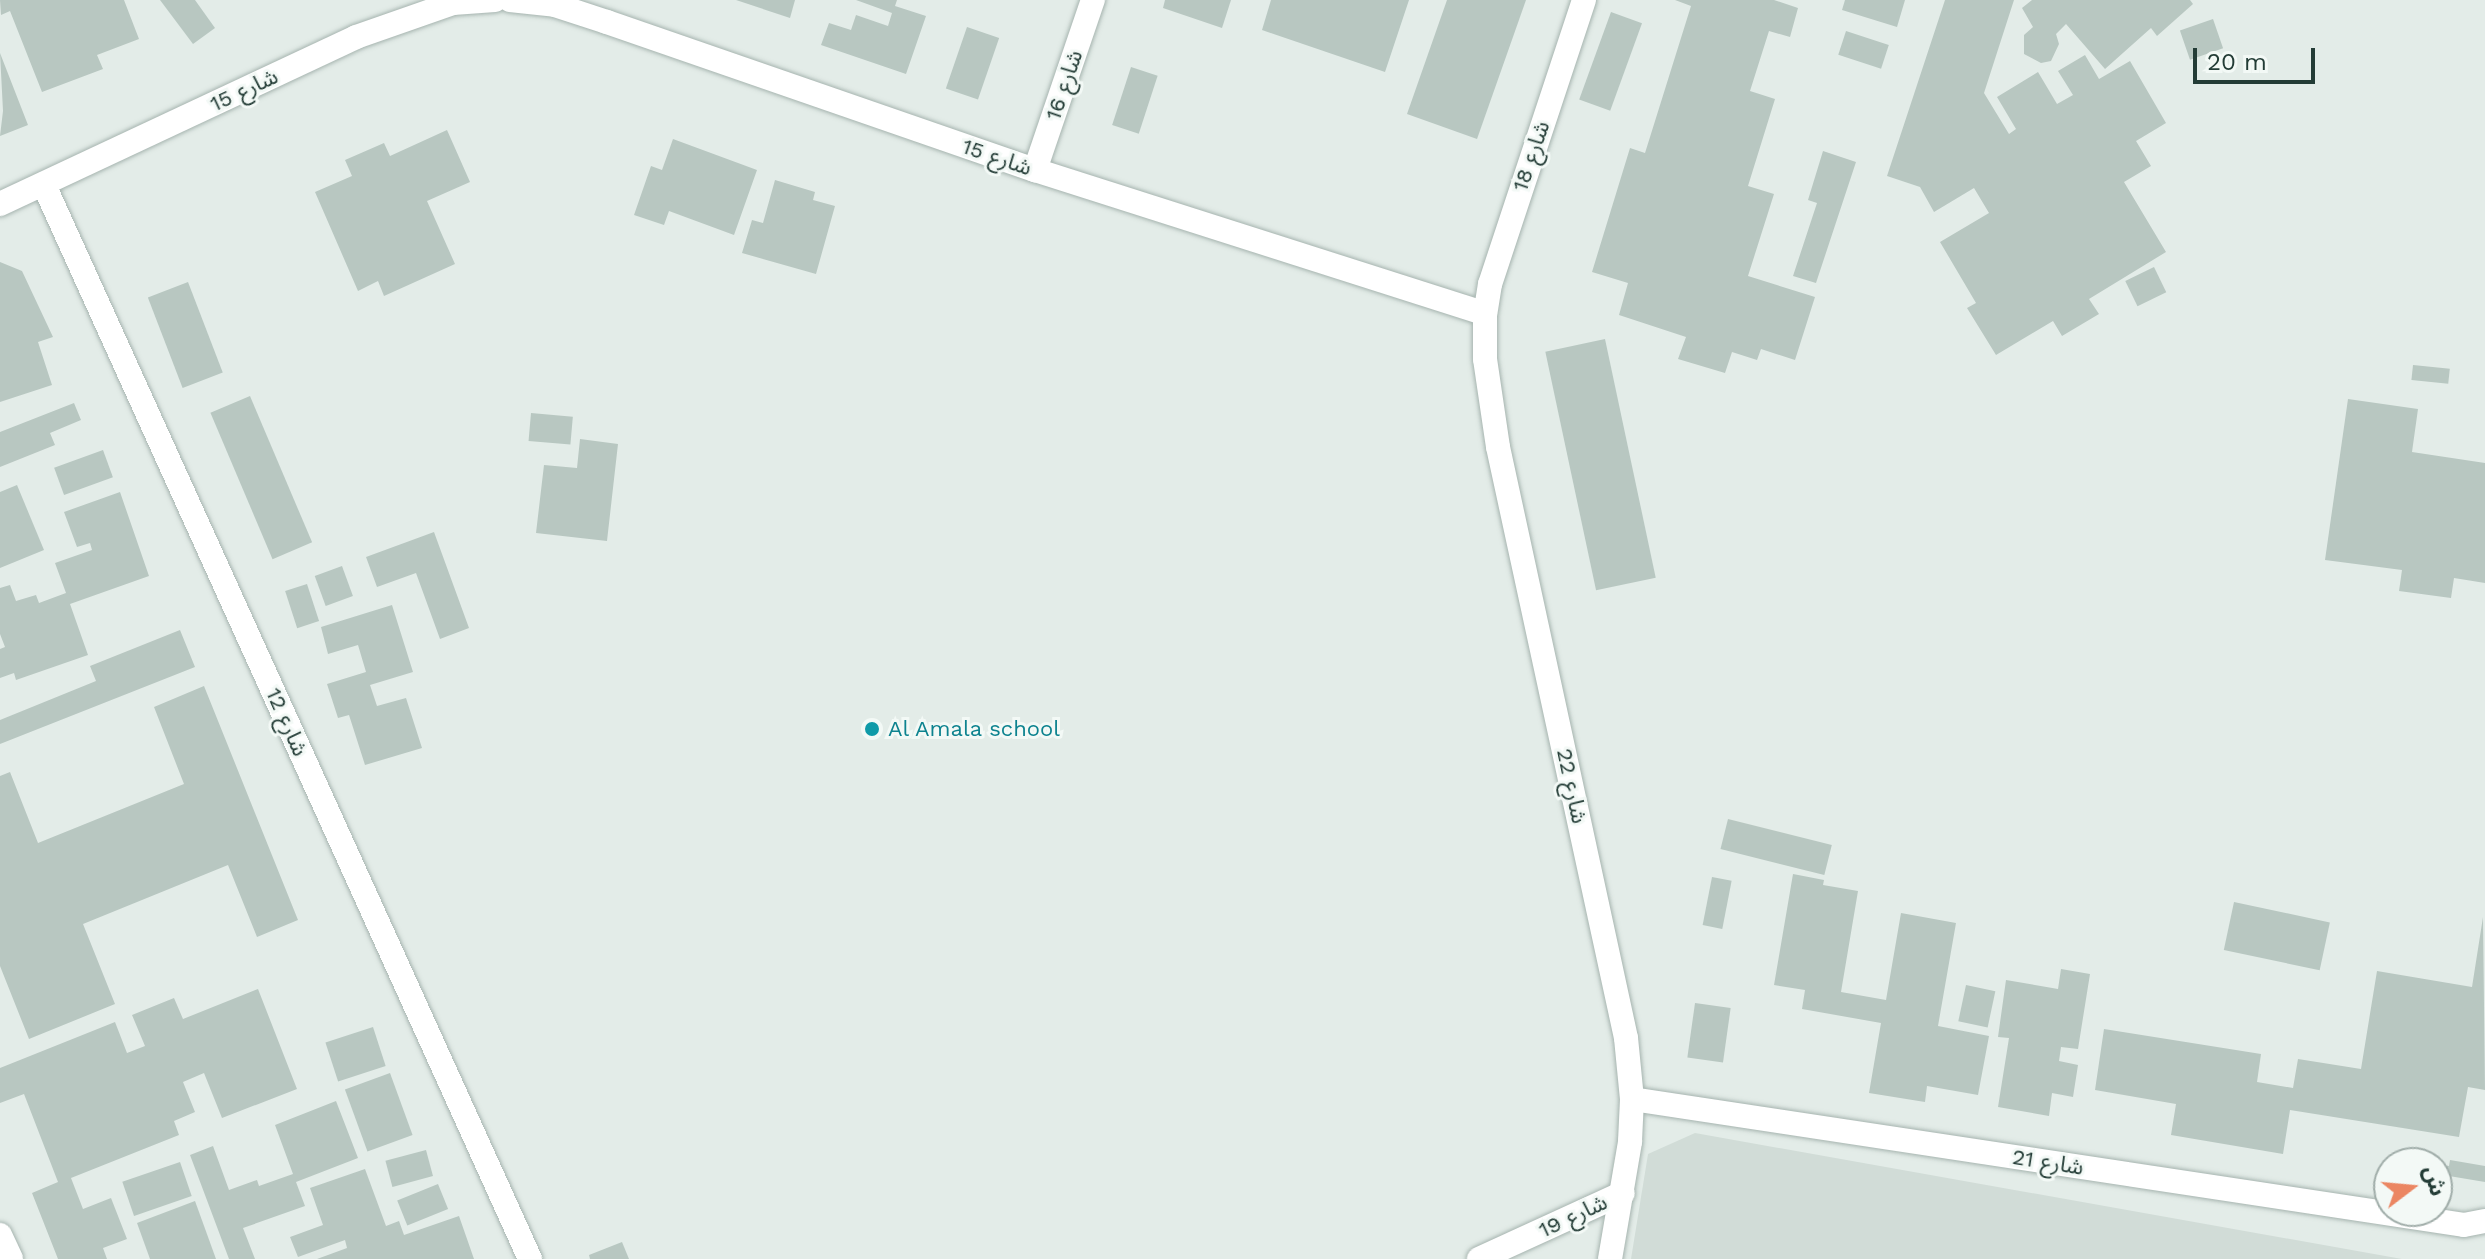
<!DOCTYPE html>
<html>
<head>
<meta charset="utf-8">
<style>
  body { margin:0 }
  #map { position:relative; width:2485px; height:1259px; overflow:hidden; background:#e3ece8; font-family:"Work Sans","Noto Sans Arabic",sans-serif }
  div>[style] { position:absolute }
  .built>* { inset:0; background:#d1dcd7 }
  .building>* { inset:0; background:#b8c7c1; transform-origin:0 0 }
  .roads { filter:drop-shadow(0 0 2px #a6b4af) drop-shadow(0 0 2px #a6b4af) }
  .street>* { height:24px; margin:-12px; padding:0 12px; transform-origin:12px; border-radius:12px; background:#fff }
  .dots>* { width:22px; height:22px; translate:-50% -50%; box-sizing:border-box; border:4px solid #f3f9f6; border-radius:50% }
  span { translate:-50% -50%; white-space:nowrap; text-align:center; line-height:1.15; -webkit-text-stroke:6px #f3f9f6; paint-order:stroke }
  .street-label { font-size:22px; color:#233c36 }
  .culture-label { font-size:22px; color:#0d838f }
  .left { translate:0 -50%; text-align:left }
  .north { position:absolute; left:2373px; top:1147px; width:80px; height:80px; box-sizing:border-box; background:#f3f9f6; border:2px solid #a0ada9; border-radius:50%; rotate:74deg; font-size:22px; font-weight:700; line-height:32px; text-align:center; color:#233c36 }
  .north::after { content:''; display:block; margin:auto; width:28px; height:36px; background:#eb8662; clip-path:polygon(50% 0,100% 100%,50% 72%,0 100%) }
  .scale { position:absolute; left:2193px; top:48px; width:122px; height:36px; box-sizing:border-box; border:4px solid #233c36; border-top:0; padding-left:10px; font-size:24px; line-height:28px; white-space:nowrap; color:#233c36; -webkit-text-stroke:6px #f3f9f6; paint-order:stroke }
</style>
</head>
<body>
<div id="map">
  <div class="built">
    <i style="clip-path:polygon(1695px 1133px,2402px 1259px,1631px 1259px,1648px 1154px)"></i>
  </div>
  <div class="building">
    <i style="clip-path:polygon(0 0,124px 0,139px 39px,97px 55px,103px 69px,42px 92px,10px 11px,1px 15px)"></i>
    <i style="clip-path:polygon(160px 0,195px 0,215px 28px,193px 44px)"></i>
    <i style="clip-path:polygon(736px 0,795px 0,790px 18px)"></i>
    <i style="clip-path:polygon(856px 0,897px 0,895px 6px,926px 16px,906px 74px,821px 45px,829px 23px,851px 30px,856px 15px,888px 26px,892px 13px)"></i>
    <i style="clip-path:polygon(1165px 0,1231px 0,1222px 28px,1163px 8px)"></i>
    <i style="clip-path:polygon(1271px 0,1409px 0,1385px 72px,1262px 30px)"></i>
    <i style="clip-path:polygon(1447px 0,1526px 0,1477px 139px,1407px 114px)"></i>
    <i style="clip-path:polygon(1675px 0,1774px 0,1798px 8px,1790px 37px,1769px 31px,1750px 91px,1775px 99px,1748px 186px,1774px 194px,1748px 276px,1815px 297px,1795px 360px,1761px 349px,1757px 360px,1732px 352px,1725px 373px,1678px 359px,1686px 337px,1619px 315px,1628px 283px,1592px 272px,1630px 148px,1645px 153px,1691px 6px)"></i>
    <i style="clip-path:polygon(1845px 0,1905px 0,1897px 27px,1842px 10px)"></i>
    <i style="clip-path:polygon(1945px 0,2014px 0,1984px 93px,2009px 134px,2016px 129px,1997px 97px,2038px 72px,2057px 104px,2073px 95px,2058px 71px,2085px 55px,2099px 79px,2130px 61px,2166px 123px,2136px 141px,2151px 166px,2124px 182px,2166px 252px,2089px 299px,2099px 314px,2062px 336px,2053px 321px,1996px 355px,1967px 308px,1976px 303px,1940px 242px,1989px 213px,1974px 188px,1934px 212px,1920px 187px,1887px 176px)"></i>
    <i style="clip-path:polygon(2032px 0,2190px 0,2193px 4px,2157px 36px,2151px 28px,2105px 69px,2066px 24px,2056px 34px,2059px 44px,2051px 61px,2041px 63px,2024px 54px,2024px 35px,2033px 27px,2022px 8px)"></i>
    <i style="left:1611px;top:12px;width:33px;height:93px;rotate:20deg"></i>
    <i style="left:2213px;top:19px;width:31px;height:35px;rotate:71deg"></i>
    <i style="left:967px;top:27px;width:34px;height:65px;rotate:19deg"></i>
    <i style="left:1846px;top:31px;width:45px;height:25px;rotate:18deg"></i>
    <i style="clip-path:polygon(0 53px,28px 125px,0 136px,3px 111px)"></i>
    <i style="left:1131px;top:67px;width:28px;height:61px;rotate:18deg"></i>
    <i style="clip-path:polygon(447px 130px,470px 182px,427px 201px,455px 264px,384px 296px,378px 281px,358px 291px,315px 192px,352px 176px,345px 160px,384px 143px,390px 156px)"></i>
    <i style="clip-path:polygon(673px 139px,757px 170px,734px 235px,669px 211px,664px 225px,634px 215px,651px 166px,662px 170px)"></i>
    <i style="clip-path:polygon(1823px 151px,1856px 162px,1816px 283px,1793px 276px,1817px 203px,1808px 200px)"></i>
    <i style="clip-path:polygon(775px 180px,815px 192px,813px 200px,835px 206px,816px 274px,742px 253px,752px 220px,763px 223px)"></i>
    <i style="clip-path:polygon(0 262px,22px 271px,53px 337px,38px 342px,52px 385px,0 402px)"></i>
    <i style="left:2154px;top:267px;width:28px;height:32px;rotate:64deg"></i>
    <i style="left:188px;top:282px;width:97px;height:43px;rotate:69deg"></i>
    <i style="left:1605px;top:339px;width:244px;height:61px;rotate:78deg"></i>
    <i style="left:2413px;top:365px;width:37px;height:15px;rotate:6deg"></i>
    <i style="left:250px;top:396px;width:159px;height:43px;rotate:67deg"></i>
    <i style="clip-path:polygon(2348px 399px,2418px 409px,2412px 452px,2485px 463px,2485px 583px,2454px 578px,2451px 598px,2399px 591px,2402px 570px,2325px 560px)"></i>
    <i style="clip-path:polygon(74px 403px,81px 420px,50px 433px,55px 445px,0 467px,0 432px)"></i>
    <i style="left:531px;top:413px;width:42px;height:28px;rotate:5deg"></i>
    <i style="clip-path:polygon(580px 439px,618px 444px,607px 541px,536px 533px,544px 465px,577px 468px)"></i>
    <i style="left:103px;top:450px;width:29px;height:52px;rotate:70deg"></i>
    <i style="clip-path:polygon(17px 485px,44px 550px,0 568px,0 492px)"></i>
    <i style="clip-path:polygon(120px 492px,149px 576px,70px 604px,88px 655px,16px 680px,14px 673px,0 678px,0 649px,5px 647px,0 634px,0 588px,10px 585px,16px 601px,36px 595px,39px 603px,66px 593px,55px 563px,92px 550px,90px 543px,77px 547px,64px 512px)"></i>
    <i style="clip-path:polygon(434px 532px,469px 628px,440px 639px,416px 573px,377px 587px,366px 557px)"></i>
    <i style="left:342px;top:566px;width:32px;height:29px;rotate:70deg"></i>
    <i style="left:307px;top:584px;width:39px;height:23px;rotate:72deg"></i>
    <i style="clip-path:polygon(392px 605px,413px 672px,370px 685px,377px 706px,406px 698px,422px 748px,365px 765px,349px 715px,338px 718px,327px 684px,366px 672px,358px 645px,328px 654px,321px 627px)"></i>
    <i style="clip-path:polygon(180px 630px,195px 667px,0 744px,0 720px,96px 681px,90px 666px)"></i>
    <i style="clip-path:polygon(204px 686px,298px 920px,257px 937px,228px 865px,83px 924px,115px 1004px,29px 1039px,0 966px,0 776px,10px 772px,38px 843px,184px 784px,154px 707px)"></i>
    <i style="left:1728px;top:819px;width:107px;height:31px;rotate:14deg"></i>
    <i style="clip-path:polygon(1793px 874px,1824px 880px,1823px 885px,1858px 891px,1841px 992px,1886px 1000px,1901px 913px,1956px 923px,1938px 1026px,1989px 1036px,1978px 1095px,1927px 1086px,1925px 1102px,1869px 1093px,1881px 1023px,1802px 1009px,1805px 990px,1774px 985px)"></i>
    <i style="left:1712px;top:877px;width:20px;height:49px;rotate:11deg"></i>
    <i style="left:2234px;top:902px;width:98px;height:49px;rotate:12deg"></i>
    <i style="clip-path:polygon(2483px 917px,2485px 1090px,2468px 1087px,2459px 1137px,2290px 1110px,2283px 1154px,2171px 1135px,2176px 1104px,2095px 1090px,2104px 1029px,2261px 1054px,2257px 1082px,2293px 1088px,2298px 1059px,2361px 1069px,2377px 971px,2472px 987px)"></i>
    <i style="clip-path:polygon(2061px 969px,2090px 974px,2078px 1049px,2061px 1047px,2059px 1061px,2078px 1065px,2073px 1097px,2052px 1093px,2049px 1116px,1998px 1107px,2009px 1038px,1998px 1037px,2006px 980px,2058px 989px)"></i>
    <i style="left:1966px;top:985px;width:30px;height:37px;rotate:12deg"></i>
    <i style="clip-path:polygon(258px 989px,297px 1089px,222px 1118px,204px 1073px,183px 1082px,195px 1112px,174px 1121px,179px 1135px,71px 1178px,83px 1209px,111px 1198px,127px 1239px,103px 1248px,107px 1259px,58px 1259px,32px 1193px,58px 1182px,24px 1094px,0 1103px,0 1068px,115px 1022px,127px 1053px,145px 1046px,132px 1015px,174px 998px,183px 1019px)"></i>
    <i style="left:1695px;top:1003px;width:36px;height:55px;rotate:8deg"></i>
    <i style="left:373px;top:1027px;width:41px;height:50px;rotate:72deg"></i>
    <i style="left:390px;top:1073px;width:66px;height:48px;rotate:70deg"></i>
    <i style="clip-path:polygon(336px 1101px,358px 1158px,296px 1182px,305px 1206px,243px 1228px,255px 1259px,229px 1259px,190px 1155px,213px 1146px,229px 1190px,257px 1180px,259px 1186px,293px 1174px,275px 1125px)"></i>
    <i style="left:426px;top:1150px;width:27px;height:42px;rotate:75deg"></i>
    <i style="clip-path:polygon(2450px 1160px,2485px 1166px,2485px 1182px,2437px 1174px,2437px 1164px,2449px 1166px)"></i>
    <i style="left:180px;top:1162px;width:36px;height:61px;rotate:71deg"></i>
    <i style="clip-path:polygon(365px 1169px,386px 1226px,399px 1221px,404px 1235px,459px 1216px,474px 1259px,317px 1259px,347px 1248px,345px 1240px,298px 1257px,290px 1237px,323px 1225px,310px 1188px)"></i>
    <i style="left:438px;top:1184px;width:27px;height:44px;rotate:68deg"></i>
    <i style="clip-path:polygon(195px 1201px,216px 1259px,150px 1259px,137px 1223px)"></i>
    <i style="clip-path:polygon(622px 1242px,629px 1259px,590px 1259px,589px 1255px)"></i>
  </div>
  <div class="roads">
    <div class="street">
      <i style="left:510px;top:0;width:45px;rotate:6.3deg"></i>
      <i style="left:555px;top:5px;width:55px;rotate:18.1deg"></i>
      <i style="left:607px;top:22px;width:453px;rotate:19.1deg"></i>
      <i style="left:1035px;top:170px;width:472px;rotate:17.7deg"></i>
      <i style="left:1584px;top:0;width:299px;rotate:108.3deg"></i>
      <i style="left:1490px;top:284px;width:30px;rotate:99deg"></i>
      <i style="left:1485px;top:314px;width:45px;rotate:90deg"></i>
      <i style="left:1485px;top:359px;width:89px;rotate:81.6deg"></i>
      <i style="left:1498px;top:447px;width:605px;rotate:77.78deg"></i>
      <i style="left:1626px;top:1038px;width:61px;rotate:84.4deg"></i>
      <i style="left:1632px;top:1099px;width:43px;rotate:92.7deg"></i>
      <i style="left:1630px;top:1142px;width:119px;rotate:99.7deg"></i>
      <i style="left:1035px;top:170px;width:180px;rotate:-71.2deg"></i>
      <i style="left:44px;top:185px;width:1179px;rotate:65.65deg"></i>
      <i style="left:0;top:204px;width:393px;rotate:-25.1deg"></i>
      <i style="left:356px;top:37px;width:103px;rotate:-19.3deg"></i>
      <i style="left:453px;top:3px;width:42px;rotate:-4.1deg"></i>
      <i style="left:1632px;top:1099px;width:841px;rotate:8.61deg"></i>
      <i style="left:2464px;top:1225px;width:21px;rotate:-11deg"></i>
      <i style="left:0;top:1235px;width:26px;rotate:65deg"></i>
      <i style="left:1479px;top:1259px;width:158px;rotate:-24.6deg"></i>
    </div>
  </div>
  <div class="dots">
    <i style="left:872px;top:729px;background:#0f9aa8"></i>
  </div>
  <div class="street-label">
    <span style="left:1064px;top:85px;rotate:-71deg">شارع 16</span>
    <span style="left:244px;top:90px;rotate:-25deg">شارع 15</span>
    <span style="left:1531px;top:156px;rotate:-71deg">شارع 18</span>
    <span style="left:997px;top:157px;rotate:19deg">شارع 15</span>
    <span style="left:287px;top:722px;rotate:66deg">شارع 12</span>
    <span style="left:1572px;top:786px;rotate:78deg">شارع 22</span>
    <span style="left:2048px;top:1162px;rotate:9deg">شارع 21</span>
    <span style="left:1573px;top:1216px;rotate:-25deg">شارع 19</span>
  </div>
  <div class="culture-label">
    <span class="left" style="left:888px;top:729px">Al Amala school</span>
  </div>
  <div class="north">ش</div>
  <div class="scale">20 m</div>
</div>
</body>
</html>
